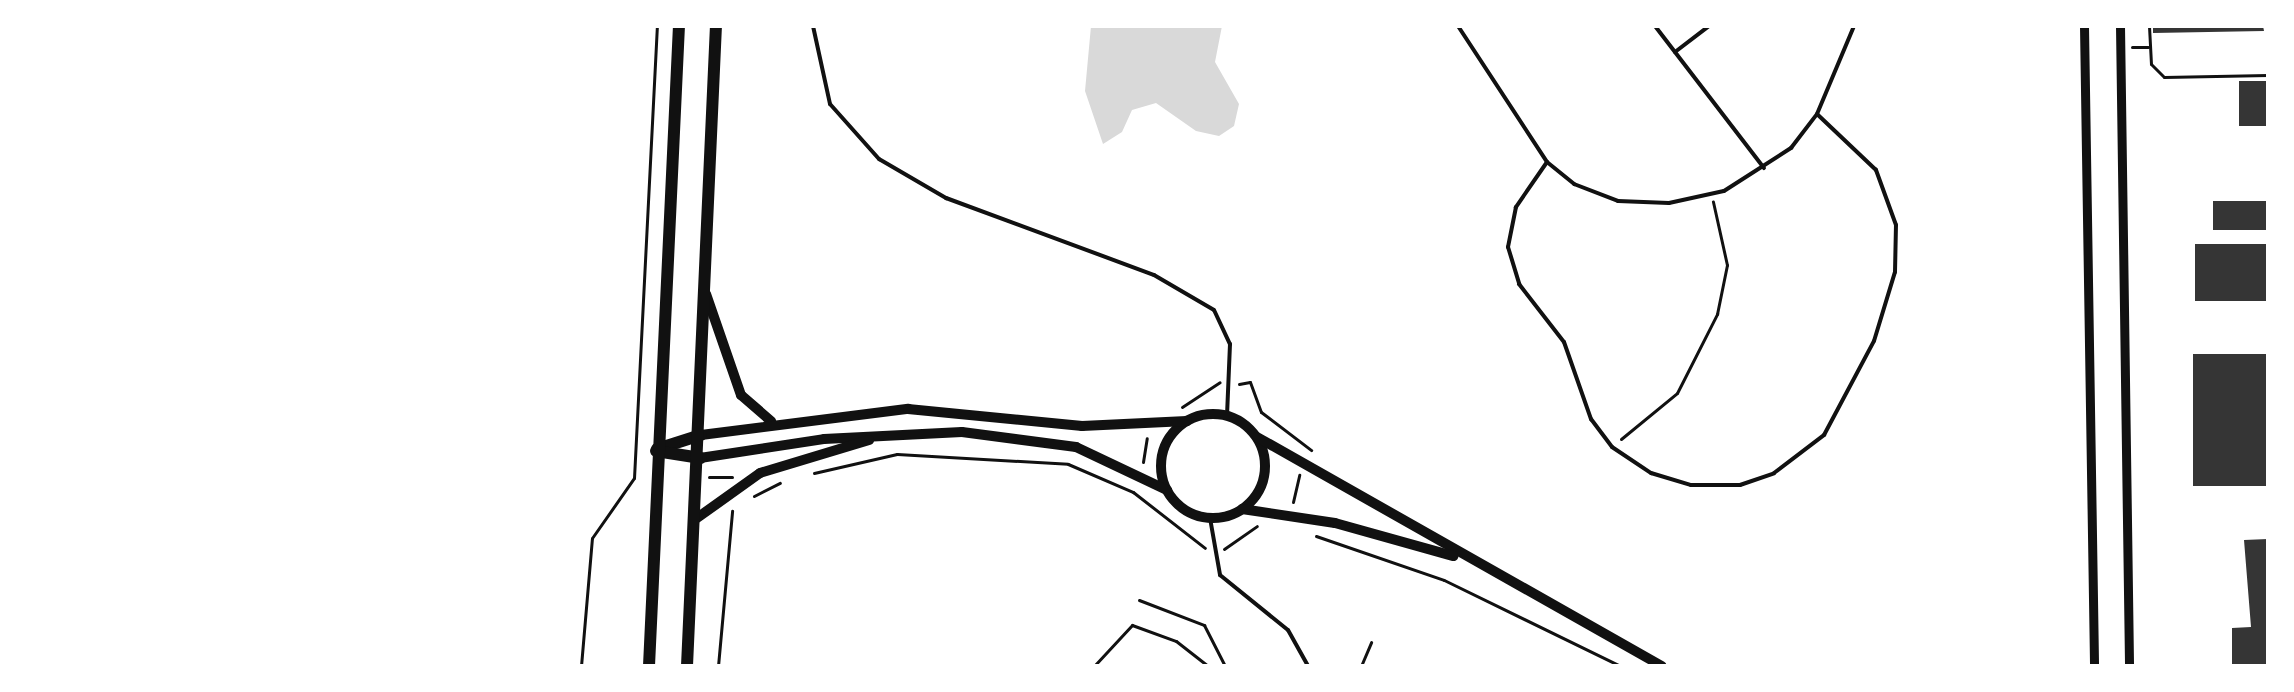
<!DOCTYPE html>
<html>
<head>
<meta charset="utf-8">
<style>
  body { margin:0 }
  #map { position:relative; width:2294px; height:692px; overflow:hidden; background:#fff; font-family:Jost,sans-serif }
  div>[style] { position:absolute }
  .water>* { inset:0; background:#d9d9d9 }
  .building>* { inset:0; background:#353535; transform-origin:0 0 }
  .path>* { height:3px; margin:-1.5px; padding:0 1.5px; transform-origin:1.5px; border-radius:1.5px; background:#111 }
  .service>* { height:4px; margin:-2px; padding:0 2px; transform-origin:2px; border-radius:2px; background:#111 }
  .tertiary>* { height:9px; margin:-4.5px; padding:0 4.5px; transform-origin:4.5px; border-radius:4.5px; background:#111 }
  .secondary>* { height:10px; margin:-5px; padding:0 5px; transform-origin:5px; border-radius:5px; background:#111 }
  .secondary>.ring { margin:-5px; padding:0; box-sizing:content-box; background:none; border:10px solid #111; border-radius:50% }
  .primary>* { height:12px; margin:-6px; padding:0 6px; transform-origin:6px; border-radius:6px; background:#111 }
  span { translate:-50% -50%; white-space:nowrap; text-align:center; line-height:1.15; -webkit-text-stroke:6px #fff; paint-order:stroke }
  .frame { position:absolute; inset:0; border:28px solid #fff; pointer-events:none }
</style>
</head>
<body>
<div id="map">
  <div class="water">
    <i style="clip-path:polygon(1091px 26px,1222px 26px,1215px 62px,1239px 104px,1234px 126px,1219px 136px,1196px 131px,1156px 103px,1132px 110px,1122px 132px,1103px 144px,1085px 91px)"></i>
  </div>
  <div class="building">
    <i style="clip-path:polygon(2153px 26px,2263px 26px,2264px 31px,2153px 33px)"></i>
    <i style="left:2239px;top:81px;width:29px;height:45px"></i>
    <i style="left:2268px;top:201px;width:29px;height:55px;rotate:90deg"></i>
    <i style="left:2268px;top:244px;width:57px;height:73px;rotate:90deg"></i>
    <i style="left:2193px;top:354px;width:75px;height:132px"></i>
    <i style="clip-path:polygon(2268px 539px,2268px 665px,2232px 666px,2232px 628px,2251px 627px,2244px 540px)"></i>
  </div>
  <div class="path">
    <i style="left:2149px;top:26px;width:38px;rotate:87deg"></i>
    <i style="left:2151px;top:64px;width:18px;rotate:45deg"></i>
    <i style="left:2164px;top:77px;width:104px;rotate:-1.1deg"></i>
    <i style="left:2132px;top:47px;width:16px"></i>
    <i style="left:1239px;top:384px;width:11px;rotate:-10deg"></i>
    <i style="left:1250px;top:382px;width:32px;rotate:70deg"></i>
    <i style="left:1261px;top:412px;width:63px;rotate:37.2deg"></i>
    <i style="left:1182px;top:407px;width:45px;rotate:-33.3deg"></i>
    <i style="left:1621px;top:439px;width:72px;rotate:-39.4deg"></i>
    <i style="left:1677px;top:393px;width:89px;rotate:-63.1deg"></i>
    <i style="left:1717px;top:314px;width:50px;rotate:-78.5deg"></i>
    <i style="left:1727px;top:265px;width:65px;rotate:-102.5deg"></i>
    <i style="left:1143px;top:462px;width:24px;rotate:-81deg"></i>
    <i style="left:814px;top:473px;width:85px;rotate:-12.9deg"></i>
    <i style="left:897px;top:454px;width:171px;rotate:3.3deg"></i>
    <i style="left:1068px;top:464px;width:71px;rotate:23.3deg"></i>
    <i style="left:1133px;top:492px;width:91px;rotate:37.9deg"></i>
    <i style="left:709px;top:477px;width:23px"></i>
    <i style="left:634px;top:478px;width:453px;rotate:-87.1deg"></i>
    <i style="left:754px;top:496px;width:29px;rotate:-27deg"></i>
    <i style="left:1293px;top:502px;width:28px;rotate:-77deg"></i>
    <i style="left:1316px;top:536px;width:135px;rotate:19deg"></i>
    <i style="left:1444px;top:580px;width:196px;rotate:26deg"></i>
    <i style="left:1224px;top:549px;width:40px;rotate:-34.9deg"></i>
    <i style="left:1139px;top:600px;width:70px;rotate:21deg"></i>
    <i style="left:1204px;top:625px;width:46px;rotate:62.9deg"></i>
    <i style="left:581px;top:666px;width:128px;rotate:-85.1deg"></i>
    <i style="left:592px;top:538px;width:73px;rotate:-55deg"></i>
    <i style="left:718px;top:666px;width:156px;rotate:-84.8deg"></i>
    <i style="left:1094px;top:666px;width:56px;rotate:-47.2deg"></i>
    <i style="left:1132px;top:625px;width:47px;rotate:20deg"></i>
    <i style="left:1176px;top:641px;width:41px;rotate:38deg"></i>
    <i style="left:1361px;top:666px;width:26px;rotate:-67deg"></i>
  </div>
  <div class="service">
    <i style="left:813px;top:26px;width:80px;rotate:77.7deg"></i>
    <i style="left:830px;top:104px;width:74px;rotate:48.3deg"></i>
    <i style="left:879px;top:159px;width:78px;rotate:30.2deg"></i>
    <i style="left:946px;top:198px;width:222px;rotate:20.3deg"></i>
    <i style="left:1154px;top:275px;width:69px;rotate:30.3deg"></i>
    <i style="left:1214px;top:310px;width:38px;rotate:65deg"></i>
    <i style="left:1230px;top:344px;width:72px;rotate:92.4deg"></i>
    <i style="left:1458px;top:26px;width:163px;rotate:56.8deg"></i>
    <i style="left:1547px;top:162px;width:35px;rotate:39deg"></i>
    <i style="left:1574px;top:184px;width:47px;rotate:21.1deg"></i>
    <i style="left:1618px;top:201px;width:51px;rotate:2.2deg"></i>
    <i style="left:1669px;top:203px;width:56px;rotate:-12.3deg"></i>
    <i style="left:1724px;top:191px;width:80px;rotate:-32.7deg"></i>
    <i style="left:1791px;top:148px;width:43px;rotate:-52.6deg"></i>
    <i style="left:1817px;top:114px;width:95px;rotate:-67.2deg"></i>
    <i style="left:1655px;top:26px;width:179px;rotate:52.5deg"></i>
    <i style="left:1675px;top:52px;width:43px;rotate:-37.4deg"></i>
    <i style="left:1547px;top:162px;width:55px;rotate:124.6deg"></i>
    <i style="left:1516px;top:207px;width:41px;rotate:101.3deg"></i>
    <i style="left:1508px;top:247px;width:39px;rotate:73deg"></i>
    <i style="left:1519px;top:284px;width:73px;rotate:52.2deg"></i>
    <i style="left:1564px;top:342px;width:82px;rotate:70.7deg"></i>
    <i style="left:1591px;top:419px;width:35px;rotate:53deg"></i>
    <i style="left:1612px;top:447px;width:47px;rotate:33.7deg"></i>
    <i style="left:1651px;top:473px;width:42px;rotate:16.7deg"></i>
    <i style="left:1691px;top:485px;width:49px"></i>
    <i style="left:1740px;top:485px;width:36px;rotate:-19deg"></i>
    <i style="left:1774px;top:473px;width:63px;rotate:-37.2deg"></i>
    <i style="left:1824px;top:435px;width:106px;rotate:-62deg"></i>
    <i style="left:1874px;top:341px;width:72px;rotate:-73.1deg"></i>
    <i style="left:1895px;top:272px;width:47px;rotate:-88.8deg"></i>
    <i style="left:1896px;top:225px;width:59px;rotate:-110deg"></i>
    <i style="left:1876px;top:170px;width:81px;rotate:-136.5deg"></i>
    <i style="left:1210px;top:518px;width:58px;rotate:80deg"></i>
    <i style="left:1220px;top:575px;width:87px;rotate:39deg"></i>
    <i style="left:1288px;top:630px;width:41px;rotate:60.9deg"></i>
  </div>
  <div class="tertiary">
    <i style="left:2084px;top:26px;width:640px;rotate:89.1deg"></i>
    <i style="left:2120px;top:26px;width:640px;rotate:89.19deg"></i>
  </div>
  <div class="secondary">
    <i style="left:706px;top:294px;width:107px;rotate:70.9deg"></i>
    <i style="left:741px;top:395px;width:40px;rotate:41deg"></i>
    <i class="ring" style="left:1161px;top:414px;width:94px;height:94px"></i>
    <i style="left:701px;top:435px;width:209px;rotate:-7.2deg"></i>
    <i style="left:908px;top:409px;width:175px;rotate:5.6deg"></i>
    <i style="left:1082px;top:426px;width:105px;rotate:-2.7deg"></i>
    <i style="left:1257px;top:437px;width:465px;rotate:29.5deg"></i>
    <i style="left:700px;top:458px;width:125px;rotate:-8.7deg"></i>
    <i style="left:824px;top:439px;width:138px;rotate:-2.9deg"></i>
    <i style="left:962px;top:432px;width:115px;rotate:7.5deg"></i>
    <i style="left:1076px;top:447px;width:101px;rotate:25.3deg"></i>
    <i style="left:1242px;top:509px;width:94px;rotate:8.6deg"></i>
    <i style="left:1335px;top:523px;width:123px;rotate:15.6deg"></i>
    <i style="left:697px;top:518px;width:77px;rotate:-35.5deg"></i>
    <i style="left:760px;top:473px;width:114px;rotate:-16.8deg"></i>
  </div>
  <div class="primary">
    <i style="left:657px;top:449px;width:46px;rotate:-17.7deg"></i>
    <i style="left:656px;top:451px;width:45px;rotate:9deg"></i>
    <i style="left:649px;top:666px;width:641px;rotate:-87.32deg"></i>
    <i style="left:687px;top:666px;width:641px;rotate:-87.41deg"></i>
  </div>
  <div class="frame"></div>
</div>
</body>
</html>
